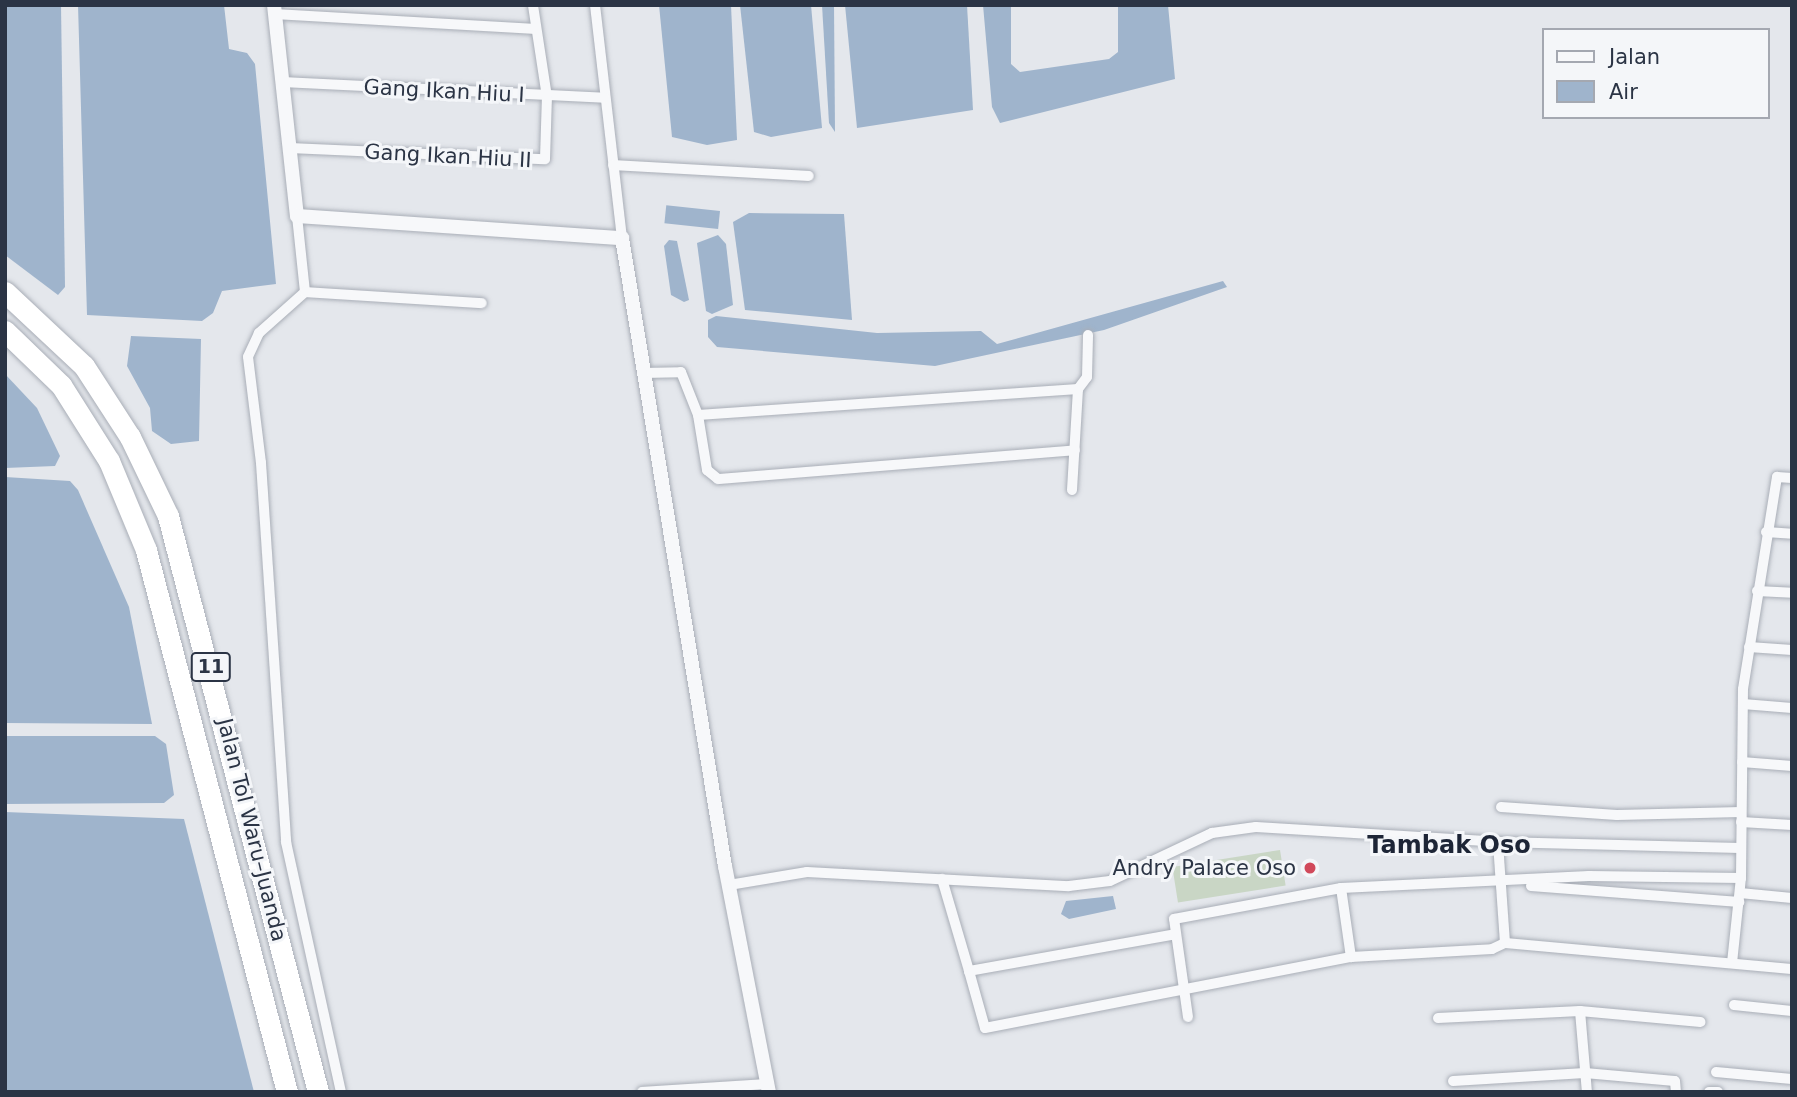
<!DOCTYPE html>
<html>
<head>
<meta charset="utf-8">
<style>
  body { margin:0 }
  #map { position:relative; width:1797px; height:1097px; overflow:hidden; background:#e4e7ec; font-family:"DejaVu Sans",sans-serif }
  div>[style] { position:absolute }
  .green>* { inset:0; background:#c9d6c5; transform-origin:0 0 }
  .water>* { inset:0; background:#9fb4cc; transform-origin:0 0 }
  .roads { filter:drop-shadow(0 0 2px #a9aeb7) drop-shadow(0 0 2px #a9aeb7) }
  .minor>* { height:10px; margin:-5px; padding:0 5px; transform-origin:5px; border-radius:5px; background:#f7f8fa }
  .tertiary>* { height:14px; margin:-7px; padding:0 7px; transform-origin:7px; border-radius:7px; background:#f7f8fa }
  .motorway>* { height:21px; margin:-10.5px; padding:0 10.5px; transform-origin:10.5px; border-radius:10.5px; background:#fff }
  .dots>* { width:19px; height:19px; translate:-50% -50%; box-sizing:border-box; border:4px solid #f4f6f9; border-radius:50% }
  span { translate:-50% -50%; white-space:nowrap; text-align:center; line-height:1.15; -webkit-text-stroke:6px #f4f6f9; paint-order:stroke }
  .shield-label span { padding:2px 5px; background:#f4f6f9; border:2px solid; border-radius:5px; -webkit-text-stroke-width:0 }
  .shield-label { font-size:19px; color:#2b3445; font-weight:700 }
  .street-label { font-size:21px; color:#2b3445 }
  .poi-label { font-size:21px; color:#2b3445 }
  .right { translate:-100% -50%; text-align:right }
  .quarter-label { font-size:24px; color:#1d2536; font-weight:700 }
  .frame { position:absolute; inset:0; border:7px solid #2b3445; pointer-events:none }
  .legend { position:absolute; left:1542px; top:28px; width:228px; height:91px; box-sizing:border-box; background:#f4f6f9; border:2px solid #a4a8b1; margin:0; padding:9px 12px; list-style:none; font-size:21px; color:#2b3445 }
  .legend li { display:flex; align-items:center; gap:14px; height:35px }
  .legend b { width:35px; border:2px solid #a4a8b1 }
</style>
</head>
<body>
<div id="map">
  <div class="green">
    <i style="left:1280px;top:850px;width:36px;height:109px;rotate:81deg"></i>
  </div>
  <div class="water">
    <i style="clip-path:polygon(5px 5px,61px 5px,65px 287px,58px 295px,5px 255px)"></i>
    <i style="clip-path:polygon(78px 5px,224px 5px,229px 49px,247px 53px,255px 64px,276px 284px,222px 291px,213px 313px,202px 321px,87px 315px)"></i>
    <i style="clip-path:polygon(659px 5px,731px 5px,737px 140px,707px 145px,672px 137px)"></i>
    <i style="clip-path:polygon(740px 5px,811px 5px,822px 128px,771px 137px,754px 132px)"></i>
    <i style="clip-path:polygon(822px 5px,834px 5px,835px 132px,829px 123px)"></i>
    <i style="clip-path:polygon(845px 5px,967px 5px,973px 110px,857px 128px)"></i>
    <i style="clip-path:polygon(983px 5px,1011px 5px,1011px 64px,1020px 72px,1109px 59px,1118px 52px,1118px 5px,1168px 5px,1175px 79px,1000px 123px,992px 107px)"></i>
    <i style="left:720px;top:211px;width:18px;height:54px;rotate:96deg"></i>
    <i style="clip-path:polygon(749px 213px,844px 214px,852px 320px,745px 310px,733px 222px)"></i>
    <i style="clip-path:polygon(718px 235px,726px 244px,733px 305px,712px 314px,706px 311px,697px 243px)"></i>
    <i style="clip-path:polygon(669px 240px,677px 241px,689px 300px,684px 302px,671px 295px,664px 246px)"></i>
    <i style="clip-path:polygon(1223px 281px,1227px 287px,1104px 330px,935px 366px,717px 347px,708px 337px,708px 320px,716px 316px,877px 333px,981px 331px,997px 344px)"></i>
    <i style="clip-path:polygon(131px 336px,201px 339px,199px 441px,171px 444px,152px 431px,150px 408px,127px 366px)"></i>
    <i style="clip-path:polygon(5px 374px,37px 408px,60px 456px,55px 466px,5px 468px)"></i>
    <i style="clip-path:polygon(5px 477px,70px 481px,78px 490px,129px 607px,152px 724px,5px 723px)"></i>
    <i style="clip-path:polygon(5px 736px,155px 736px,166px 744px,174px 795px,164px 803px,5px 804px)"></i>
    <i style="clip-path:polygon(5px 812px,184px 819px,254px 1092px,5px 1092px)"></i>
    <i style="clip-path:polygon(1113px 896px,1116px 909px,1069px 919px,1061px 914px,1066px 901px)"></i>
  </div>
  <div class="roads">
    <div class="minor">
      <i style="left:595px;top:5px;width:235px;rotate:83.4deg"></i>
      <i style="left:275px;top:14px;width:261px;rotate:3.3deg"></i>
      <i style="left:282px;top:82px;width:323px;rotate:2.8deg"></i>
      <i style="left:289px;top:148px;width:256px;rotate:2.5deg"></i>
      <i style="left:545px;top:159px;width:62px;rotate:-88.2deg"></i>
      <i style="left:547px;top:97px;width:93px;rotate:-98.7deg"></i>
      <i style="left:613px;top:165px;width:196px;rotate:3.2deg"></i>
      <i style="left:297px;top:216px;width:76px;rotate:84deg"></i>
      <i style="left:305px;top:292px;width:62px;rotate:138.3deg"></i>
      <i style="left:259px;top:333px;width:26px;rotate:115deg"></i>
      <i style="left:248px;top:357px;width:107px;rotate:83deg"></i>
      <i style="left:261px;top:463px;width:380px;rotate:86.2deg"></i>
      <i style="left:286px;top:842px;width:256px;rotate:77.6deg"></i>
      <i style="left:305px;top:292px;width:177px;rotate:3.6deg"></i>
      <i style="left:642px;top:373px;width:39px;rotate:-1deg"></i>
      <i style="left:681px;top:372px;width:46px;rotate:68.4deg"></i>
      <i style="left:698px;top:415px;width:56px;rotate:80.7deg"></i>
      <i style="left:707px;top:470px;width:14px;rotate:39deg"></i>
      <i style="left:718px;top:479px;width:358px;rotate:-4.6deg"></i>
      <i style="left:698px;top:415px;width:381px;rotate:-3.9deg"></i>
      <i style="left:1078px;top:389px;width:15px;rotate:-53deg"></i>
      <i style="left:1087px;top:377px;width:42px;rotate:-88.6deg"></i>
      <i style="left:1072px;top:490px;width:101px;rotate:-86.6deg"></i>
      <i style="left:1766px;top:532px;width:26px;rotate:4deg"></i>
      <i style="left:1757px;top:591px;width:35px;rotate:3deg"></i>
      <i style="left:1749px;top:647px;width:43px;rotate:4deg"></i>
      <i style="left:1743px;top:704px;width:49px;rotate:4.7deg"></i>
      <i style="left:1742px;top:762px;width:50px;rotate:4.6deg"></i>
      <i style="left:1501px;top:807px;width:116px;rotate:3.9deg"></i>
      <i style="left:1617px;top:815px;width:124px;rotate:-1.4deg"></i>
      <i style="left:1741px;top:822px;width:51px;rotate:3.4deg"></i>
      <i style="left:942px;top:879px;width:96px;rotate:73.6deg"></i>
      <i style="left:969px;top:971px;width:210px;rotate:-10.1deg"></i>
      <i style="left:729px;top:885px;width:79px;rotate:-9.5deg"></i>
      <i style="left:807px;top:872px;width:262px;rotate:3.1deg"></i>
      <i style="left:1069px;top:886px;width:41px;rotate:-7deg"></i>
      <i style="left:1110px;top:881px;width:113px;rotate:-25.2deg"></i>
      <i style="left:1212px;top:833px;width:44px;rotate:-7.8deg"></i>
      <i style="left:1256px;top:827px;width:242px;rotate:3.5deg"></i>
      <i style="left:1498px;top:842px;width:242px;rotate:1.4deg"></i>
      <i style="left:1531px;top:886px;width:209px;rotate:4.4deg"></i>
      <i style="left:1341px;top:888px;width:248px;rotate:-2.8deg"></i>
      <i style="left:1589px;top:876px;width:152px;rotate:0.8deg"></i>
      <i style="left:1740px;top:893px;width:52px;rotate:5.5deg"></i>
      <i style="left:1505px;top:943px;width:288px;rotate:5.2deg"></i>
      <i style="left:1732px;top:963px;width:85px;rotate:-84deg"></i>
      <i style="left:1741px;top:878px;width:189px;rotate:-89.4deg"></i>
      <i style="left:1743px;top:689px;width:215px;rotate:-80.9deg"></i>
      <i style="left:1777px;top:477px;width:15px;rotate:4deg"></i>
      <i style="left:969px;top:971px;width:59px;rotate:74.3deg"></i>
      <i style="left:985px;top:1028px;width:373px;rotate:-11deg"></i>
      <i style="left:1351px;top:957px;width:141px;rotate:-3.2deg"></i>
      <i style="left:1492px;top:949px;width:14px;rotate:-25deg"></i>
      <i style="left:1505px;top:943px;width:101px;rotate:-94deg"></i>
      <i style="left:1734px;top:1005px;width:58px;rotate:5.9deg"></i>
      <i style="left:1580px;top:1011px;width:81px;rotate:85.1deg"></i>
      <i style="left:1188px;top:1017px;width:99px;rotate:-98.1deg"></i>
      <i style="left:1174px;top:919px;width:170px;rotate:-10.5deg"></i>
      <i style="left:1341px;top:888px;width:70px;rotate:81.8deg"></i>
      <i style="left:1438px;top:1018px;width:142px;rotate:-2.8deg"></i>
      <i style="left:1580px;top:1011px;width:121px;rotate:5.2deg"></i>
      <i style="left:1716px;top:1072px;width:76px;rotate:5.3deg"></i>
      <i style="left:1453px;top:1081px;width:132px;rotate:-3.5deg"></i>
      <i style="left:1585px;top:1073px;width:90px;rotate:5.1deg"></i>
      <i style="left:1675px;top:1081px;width:11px;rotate:85deg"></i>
      <i style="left:642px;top:1092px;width:124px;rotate:-3.7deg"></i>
      <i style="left:1709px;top:1092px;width:9px"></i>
    </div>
    <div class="tertiary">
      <i style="left:274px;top:5px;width:212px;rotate:83.8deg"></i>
      <i style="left:297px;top:216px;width:326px;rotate:3.9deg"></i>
      <i style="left:622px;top:238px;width:636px;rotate:80.69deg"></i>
      <i style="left:725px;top:866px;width:230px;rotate:79deg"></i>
    </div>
    <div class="motorway">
      <i style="left:5px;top:292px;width:108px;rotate:43.1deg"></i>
      <i style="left:84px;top:366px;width:85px;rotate:57.1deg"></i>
      <i style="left:130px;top:437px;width:88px;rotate:64.3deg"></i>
      <i style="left:168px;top:516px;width:595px;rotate:75.4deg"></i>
      <i style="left:5px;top:331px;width:78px;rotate:44deg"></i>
      <i style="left:61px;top:385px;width:90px;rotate:57.7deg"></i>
      <i style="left:109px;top:461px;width:96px;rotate:67.4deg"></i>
      <i style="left:146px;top:550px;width:560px;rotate:75.42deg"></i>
    </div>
  </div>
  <div class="dots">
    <i style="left:1310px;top:868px;background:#d1495b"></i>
  </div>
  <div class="shield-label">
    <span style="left:211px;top:667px">11</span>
  </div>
  <div class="street-label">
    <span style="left:444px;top:91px;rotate:3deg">Gang Ikan Hiu I</span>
    <span style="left:448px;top:156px;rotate:3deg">Gang Ikan Hiu II</span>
    <span style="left:252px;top:830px;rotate:76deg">Jalan Tol Waru–Juanda</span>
  </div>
  <div class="poi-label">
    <span class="right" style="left:1296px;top:868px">Andry Palace Oso</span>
  </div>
  <div class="quarter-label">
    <span style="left:1449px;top:846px">Tambak Oso</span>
  </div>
  <div class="frame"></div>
  <ul class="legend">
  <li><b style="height:9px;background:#f7f8fa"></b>Jalan</li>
  <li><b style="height:19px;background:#9fb4cc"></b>Air</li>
  </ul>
</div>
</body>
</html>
